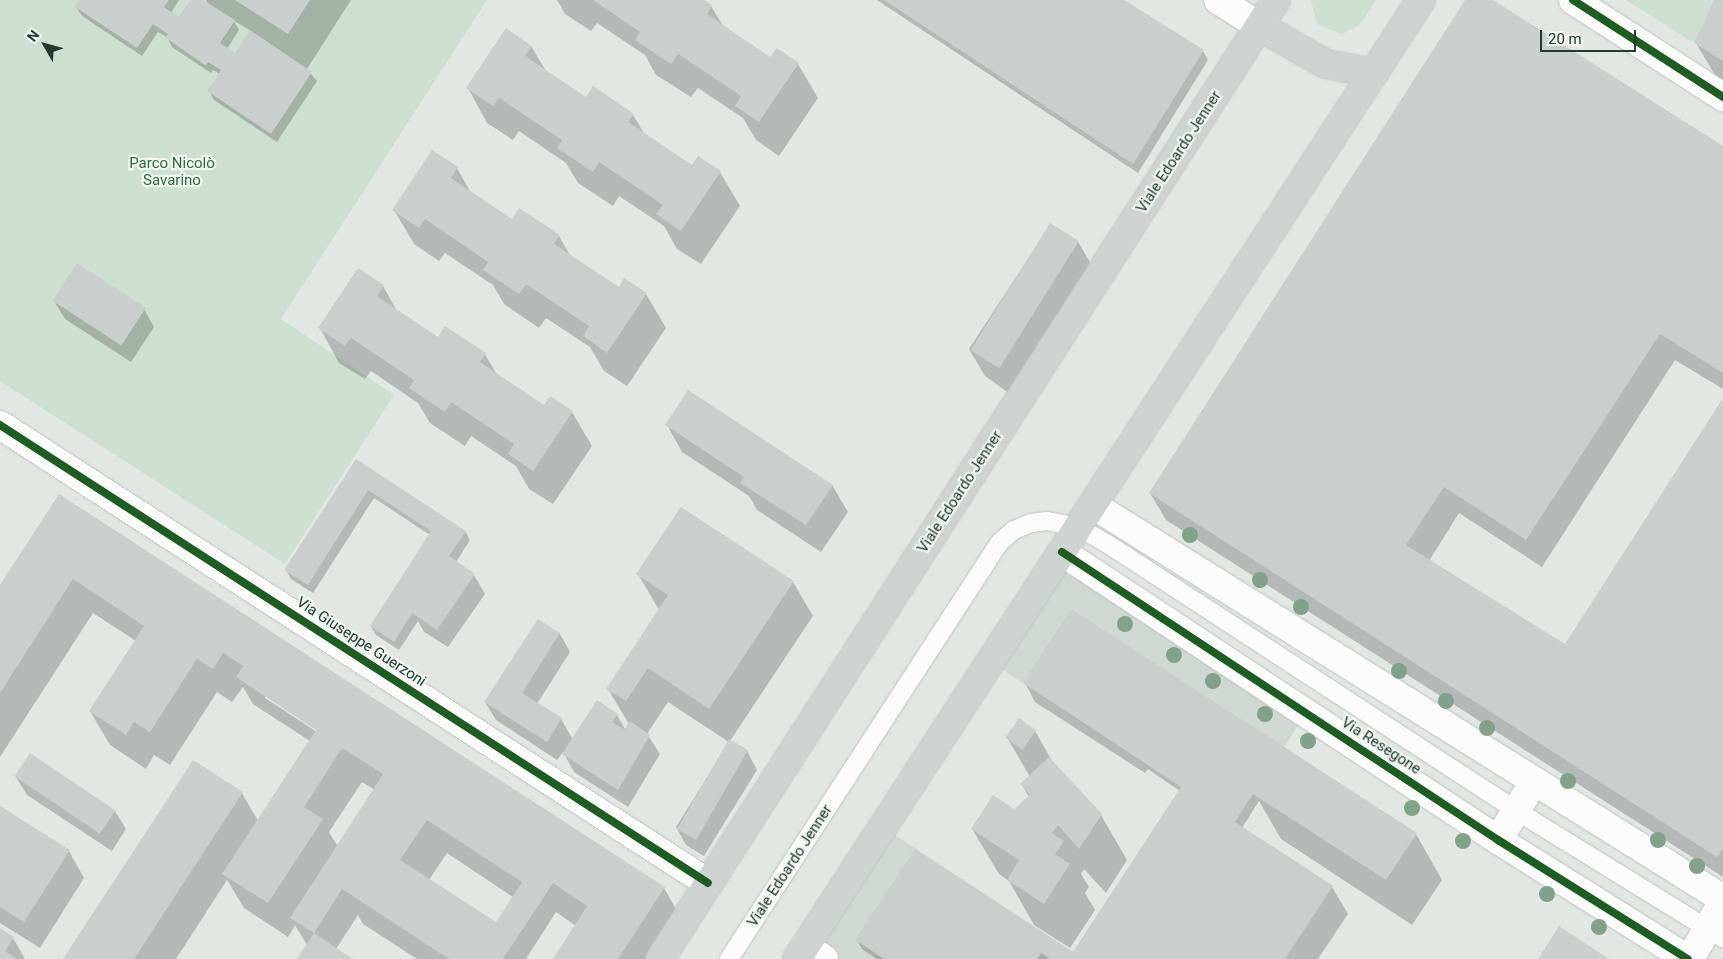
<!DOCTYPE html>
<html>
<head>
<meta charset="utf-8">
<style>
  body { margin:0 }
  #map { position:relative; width:1723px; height:959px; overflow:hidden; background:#e2e7e4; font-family:Roboto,sans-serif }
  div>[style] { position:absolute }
  .built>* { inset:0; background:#d1d8d4 }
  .green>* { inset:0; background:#cddfd0 }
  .shadow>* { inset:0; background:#0003 }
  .building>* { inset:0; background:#cacecc; transform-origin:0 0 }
  .roads { filter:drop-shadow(0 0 1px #bfc4c1) drop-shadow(0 0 1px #bfc4c1) }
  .lane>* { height:18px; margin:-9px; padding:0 9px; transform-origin:9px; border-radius:9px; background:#fbfbfb }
  .street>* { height:28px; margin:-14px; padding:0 14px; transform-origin:14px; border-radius:14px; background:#fbfbfb }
  .secondary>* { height:28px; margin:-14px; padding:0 14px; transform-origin:14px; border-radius:14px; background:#fbfbfb }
  .primary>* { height:28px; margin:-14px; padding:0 14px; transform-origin:14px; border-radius:14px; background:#ced3d1 }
  .cycleway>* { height:8px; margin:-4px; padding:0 4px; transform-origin:4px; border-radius:4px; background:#1b5e20 }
  .trees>* { width:16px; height:16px; margin:-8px; border-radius:50%; background:#81a28a }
  span { translate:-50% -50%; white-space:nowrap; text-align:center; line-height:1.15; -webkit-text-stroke:4.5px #f0f6f2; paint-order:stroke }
  .street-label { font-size:15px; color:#23382f }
  .park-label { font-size:15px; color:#316a40 }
  .north { position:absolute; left:20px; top:20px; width:50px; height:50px; -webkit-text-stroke:4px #f0f6f2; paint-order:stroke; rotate:308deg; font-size:14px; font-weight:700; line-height:20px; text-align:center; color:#23382f }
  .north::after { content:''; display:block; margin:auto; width:18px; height:22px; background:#23382f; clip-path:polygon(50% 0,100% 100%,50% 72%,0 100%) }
  .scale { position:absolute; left:1540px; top:30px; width:96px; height:22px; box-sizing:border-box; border:2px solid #23382f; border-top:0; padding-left:6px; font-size:15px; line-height:18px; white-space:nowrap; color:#23382f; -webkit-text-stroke:4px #f0f6f2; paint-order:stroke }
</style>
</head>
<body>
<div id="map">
  <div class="built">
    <i style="clip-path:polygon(1065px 564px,1301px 721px,1235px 822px,1333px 886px,1285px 959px,835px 959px,813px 945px,889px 831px,1073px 952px,1181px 787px,997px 666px)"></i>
  </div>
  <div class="green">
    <i style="clip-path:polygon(0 0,487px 0,281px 319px,394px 395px,285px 564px,0 381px)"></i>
    <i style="clip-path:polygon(1311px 0,1376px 0,1360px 25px,1342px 34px,1317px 24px)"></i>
    <i style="clip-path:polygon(1626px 0,1714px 0,1694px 43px)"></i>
  </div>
  <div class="shadow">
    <i style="clip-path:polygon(evenodd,81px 0,179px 0,171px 13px,179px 19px,191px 0,201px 0,209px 5px,206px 0,351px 0,307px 69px,317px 81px,277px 142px,214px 100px,209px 91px,220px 74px,213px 70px,211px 73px,172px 47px,167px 37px,158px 32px,142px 56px,82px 16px,76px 7px,81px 0,233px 20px,251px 31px,235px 55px,227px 49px,239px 30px,233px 20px)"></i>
    <i style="clip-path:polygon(557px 0,702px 0,711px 6px,723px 26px,771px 58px,798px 64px,818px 98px,779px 156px,756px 140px,743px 118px,698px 88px,691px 97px,656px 75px,645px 55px,597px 23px,591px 31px,565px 14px)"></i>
    <i style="clip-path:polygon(877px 0,1124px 0,1203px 51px,1208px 60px,1138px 173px)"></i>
    <i style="clip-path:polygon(1467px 0,1491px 0,1723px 147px,1723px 389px,1675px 360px,1542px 567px,1459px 513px,1429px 561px,1566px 646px,1723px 400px,1723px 877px,1166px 520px,1150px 493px)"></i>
    <i style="clip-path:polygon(1715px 0,1723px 0,1723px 82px,1716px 77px,1696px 43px)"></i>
    <i style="clip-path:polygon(531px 46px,546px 71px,586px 98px,633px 115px,645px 135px,693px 167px,720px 172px,740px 206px,701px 264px,677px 249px,664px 226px,619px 196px,613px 206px,578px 183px,566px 163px,519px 131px,513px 140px,487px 123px,468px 88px)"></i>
    <i style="clip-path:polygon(457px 168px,471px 193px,513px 221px,559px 236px,571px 257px,619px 288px,646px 294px,666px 328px,627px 386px,604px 371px,590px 347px,546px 318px,539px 328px,504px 304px,493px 285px,445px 253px,439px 261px,414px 244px,394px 210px)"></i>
    <i style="clip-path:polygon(1051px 224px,1078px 242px,1094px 269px,1013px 396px,985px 376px,969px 349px)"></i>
    <i style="clip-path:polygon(383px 286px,397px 311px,438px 338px,485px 354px,497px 375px,544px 406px,572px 412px,592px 446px,553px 504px,529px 489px,516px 466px,471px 436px,465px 446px,430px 423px,418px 403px,371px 371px,365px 379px,339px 363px,320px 328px)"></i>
    <i style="clip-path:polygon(54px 301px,144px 309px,154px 327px,131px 362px,65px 319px)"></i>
    <i style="clip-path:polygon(667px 425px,832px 485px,848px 512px,821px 552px,757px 510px,749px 496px,682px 452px)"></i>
    <i style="clip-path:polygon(356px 461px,465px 531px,470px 540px,456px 562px,474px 575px,485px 594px,448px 647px,424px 632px,418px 621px,399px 650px,376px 635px,371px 626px,430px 535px,374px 498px,313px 593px,291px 579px,286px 570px)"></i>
    <i style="clip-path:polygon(evenodd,60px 496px,664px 888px,690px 934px,673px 959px,555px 959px,576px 926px,556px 912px,526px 959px,417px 959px,363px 924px,358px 915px,336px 949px,351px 959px,298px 959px,307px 945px,295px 925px,288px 937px,244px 908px,227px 880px,176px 959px,65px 959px,242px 793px,258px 821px,310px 741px,253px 704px,243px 687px,232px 702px,217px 692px,170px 765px,154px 755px,146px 769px,110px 745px,90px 711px,136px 641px,93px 613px,0 757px,0 587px,60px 496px,265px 695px,322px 732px,320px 734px,265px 698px,265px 695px,60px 496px,362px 782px,375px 790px,338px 847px,329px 832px,362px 782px,60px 496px,447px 853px,513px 897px,496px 924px,429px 880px,447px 853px)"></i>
    <i style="clip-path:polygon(638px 574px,793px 582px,813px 616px,730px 741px,747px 751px,757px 770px,704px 856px,686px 845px,676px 827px,729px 742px,668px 702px,647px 734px,660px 754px,628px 807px,574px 772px,563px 752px,557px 760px,496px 720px,485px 702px,538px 620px,560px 634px,570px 652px,537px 704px,561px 719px,573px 740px,617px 715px,625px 729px,629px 724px,608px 689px,659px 610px)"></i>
    <i style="clip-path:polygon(1025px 683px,1416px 834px,1442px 880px,1412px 925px,1281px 839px,1259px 801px,1242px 828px,1332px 887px,1348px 914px,1318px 959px,877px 959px,862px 949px,857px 940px,1074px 954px,1180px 791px,1148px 769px,1145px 773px,1035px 702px)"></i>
    <i style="clip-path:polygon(1035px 731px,1055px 766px,1101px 815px,1127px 860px,1106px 893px,1084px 869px,1081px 874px,1089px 887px,1085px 893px,1095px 910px,1070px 948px,1034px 925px,1009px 881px,999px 874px,972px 829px,1014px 810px,1029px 797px,1022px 785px,1030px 777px,1008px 739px)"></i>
    <i style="clip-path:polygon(31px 755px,115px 811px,126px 829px,112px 851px,27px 795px,16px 777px)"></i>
    <i style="clip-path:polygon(0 808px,69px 851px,84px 878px,40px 948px,0 923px)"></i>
    <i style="clip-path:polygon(0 930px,13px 938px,25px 959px,0 959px)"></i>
  </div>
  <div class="building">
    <i style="clip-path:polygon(79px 0,169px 0,164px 7px,179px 17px,190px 0,203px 0,235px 20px,220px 43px,235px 53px,250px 30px,312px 72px,271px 134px,207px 91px,221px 70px,208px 62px,205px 65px,166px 38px,168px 34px,153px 24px,137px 48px,75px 7px)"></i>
    <i style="clip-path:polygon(235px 0,310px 0,288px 34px)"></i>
    <i style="clip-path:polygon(593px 0,704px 0,712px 5px,707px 14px,770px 57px,777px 48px,799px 63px,759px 122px,735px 106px,741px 96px,678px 54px,671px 64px,635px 40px,640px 32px)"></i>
    <i style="clip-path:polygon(884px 0,1124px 0,1204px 50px,1133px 164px)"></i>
    <i style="clip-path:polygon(1465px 0,1493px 0,1723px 146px,1723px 373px,1660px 334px,1526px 540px,1444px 487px,1406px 545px,1565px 644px,1723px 398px,1723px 848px,1717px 857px,1149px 493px)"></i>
    <i style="clip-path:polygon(1714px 0,1723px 0,1723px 61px,1694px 43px)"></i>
    <i style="clip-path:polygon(506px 28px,532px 46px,525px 56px,586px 97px,593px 86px,634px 114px,628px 122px,692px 165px,698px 156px,721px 171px,681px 231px,656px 214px,663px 205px,599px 162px,593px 172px,557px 148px,562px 140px,499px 98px,493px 106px,466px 88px)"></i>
    <i style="clip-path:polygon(432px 150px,458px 167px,451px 178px,512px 219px,519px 208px,560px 235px,554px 244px,619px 287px,624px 278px,647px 293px,607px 353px,583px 336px,589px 326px,526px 284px,519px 294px,483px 270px,488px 262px,425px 219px,419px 228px,392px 210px)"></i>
    <i style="left:1050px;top:223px;width:34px;height:150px;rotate:32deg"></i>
    <i style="left:77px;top:263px;width:82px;height:45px;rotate:33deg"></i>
    <i style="clip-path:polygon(358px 268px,384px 285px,377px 296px,438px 337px,445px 326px,486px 353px,480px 362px,544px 405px,550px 396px,573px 411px,533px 471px,508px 454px,514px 444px,451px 402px,445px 412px,409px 388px,414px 380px,351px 338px,345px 346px,318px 328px)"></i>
    <i style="clip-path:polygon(688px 390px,833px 485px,806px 525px,740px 483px,744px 477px,665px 425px)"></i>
    <i style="clip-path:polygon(356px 459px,466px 531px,449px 556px,475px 574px,437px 630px,412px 613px,394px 642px,370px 626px,431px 531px,368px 490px,308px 585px,284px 570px)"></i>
    <i style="clip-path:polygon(evenodd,59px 494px,665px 887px,618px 959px,553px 959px,587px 906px,553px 883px,503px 959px,449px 959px,342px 889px,314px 933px,290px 918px,383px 774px,342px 748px,304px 807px,323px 819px,268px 903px,222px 874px,316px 730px,236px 677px,243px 666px,223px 653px,213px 669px,197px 659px,150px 732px,134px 722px,126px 735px,89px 711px,144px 626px,73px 579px,0 693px,0 585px,59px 494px,427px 820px,522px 882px,496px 922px,400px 860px,427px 820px)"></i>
    <i style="clip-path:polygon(681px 507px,794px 581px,709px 709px,648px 668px,626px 701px,606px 689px,668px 595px,636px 574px)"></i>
    <i style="clip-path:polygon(1071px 609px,1417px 833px,1386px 880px,1253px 794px,1235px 822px,1333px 886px,1285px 959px,1050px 959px,1041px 953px,1037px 959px,884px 959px,855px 940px,915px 849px,1073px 952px,1181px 787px,1023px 683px)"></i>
    <i style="clip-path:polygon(538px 619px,560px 633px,522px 693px,562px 718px,547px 742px,484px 702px)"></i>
    <i style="clip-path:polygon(597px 700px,618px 714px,612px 722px,624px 730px,630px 721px,650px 735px,618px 790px,562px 754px)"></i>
    <i style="left:1019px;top:718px;width:21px;height:24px;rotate:35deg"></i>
    <i style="left:729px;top:739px;width:22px;height:104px;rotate:30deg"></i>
    <i style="left:30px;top:753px;width:103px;height:28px;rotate:34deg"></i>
    <i style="clip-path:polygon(1049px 757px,1102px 814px,1079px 849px,1058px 825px,1052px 833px,1064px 841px,1055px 854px,1070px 864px,1044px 904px,1007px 880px,1019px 860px,971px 829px,993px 795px,1014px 809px,1030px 795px,1020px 784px)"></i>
    <i style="clip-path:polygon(193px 760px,243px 792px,134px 959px,63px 959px)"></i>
    <i style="clip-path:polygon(0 806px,70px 850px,24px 922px,0 907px)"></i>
    <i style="clip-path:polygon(1559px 926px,1609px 959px,1538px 959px)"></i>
    <i style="clip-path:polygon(0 928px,14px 937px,5px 951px,17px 959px,0 959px)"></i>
    <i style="clip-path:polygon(314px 933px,353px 959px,297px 959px)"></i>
  </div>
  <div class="roads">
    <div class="lane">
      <i style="left:729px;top:959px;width:497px;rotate:-57deg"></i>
      <i style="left:1000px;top:542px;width:18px;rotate:-41deg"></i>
      <i style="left:1014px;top:530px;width:18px;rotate:-22deg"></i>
      <i style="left:1031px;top:523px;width:16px;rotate:-7deg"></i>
      <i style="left:1047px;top:521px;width:32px;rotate:11deg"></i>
      <i style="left:1078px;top:527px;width:32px;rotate:30deg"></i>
      <i style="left:1106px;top:543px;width:491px;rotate:33.1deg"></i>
      <i style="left:1517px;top:811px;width:242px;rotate:31.7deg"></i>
    </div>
    <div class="street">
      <i style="left:1218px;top:0;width:49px;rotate:32.4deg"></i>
      <i style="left:1573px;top:0;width:179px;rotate:32.9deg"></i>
      <i style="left:0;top:425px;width:843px;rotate:32.9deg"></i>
      <i style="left:1093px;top:505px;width:743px;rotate:32.02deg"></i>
      <i style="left:1062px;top:552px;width:523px;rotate:33.45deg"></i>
      <i style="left:1498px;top:840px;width:224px;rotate:32.1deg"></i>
      <i style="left:1498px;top:840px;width:67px;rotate:-58.4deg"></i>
      <i style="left:805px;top:946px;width:23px;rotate:34deg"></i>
    </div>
    <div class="secondary">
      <i style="left:1690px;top:959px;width:67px;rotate:-60.4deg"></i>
    </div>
    <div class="primary">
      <i style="left:1259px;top:26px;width:77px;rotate:29.6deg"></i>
      <i style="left:1326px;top:64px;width:49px;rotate:10.6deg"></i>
      <i style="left:660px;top:959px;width:1140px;rotate:-57.29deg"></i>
      <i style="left:797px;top:959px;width:1144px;rotate:-56.95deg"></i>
    </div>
  </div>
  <div class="cycleway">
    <i style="left:1573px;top:0;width:179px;rotate:32.9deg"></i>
    <i style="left:0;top:425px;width:843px;rotate:32.9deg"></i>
    <i style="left:1062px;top:552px;width:523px;rotate:33.45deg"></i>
    <i style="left:1498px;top:840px;width:224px;rotate:32.1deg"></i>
  </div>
  <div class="trees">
    <i style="left:1190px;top:535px"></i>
    <i style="left:1260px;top:580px"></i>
    <i style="left:1301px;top:607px"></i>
    <i style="left:1125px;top:624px"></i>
    <i style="left:1174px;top:655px"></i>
    <i style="left:1399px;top:671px"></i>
    <i style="left:1213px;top:681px"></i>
    <i style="left:1446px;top:701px"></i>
    <i style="left:1265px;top:714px"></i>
    <i style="left:1487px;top:728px"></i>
    <i style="left:1308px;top:741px"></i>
    <i style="left:1568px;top:781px"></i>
    <i style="left:1412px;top:808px"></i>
    <i style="left:1658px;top:840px"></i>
    <i style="left:1463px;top:841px"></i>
    <i style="left:1697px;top:866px"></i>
    <i style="left:1547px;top:894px"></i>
    <i style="left:1599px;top:927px"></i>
  </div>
  <div class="street-label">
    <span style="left:1179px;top:152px;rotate:-57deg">Viale Edoardo Jenner</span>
    <span style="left:960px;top:492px;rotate:-57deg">Viale Edoardo Jenner</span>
    <span style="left:361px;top:642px;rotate:33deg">Via Giuseppe Guerzoni</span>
    <span style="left:1381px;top:746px;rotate:33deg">Via Resegone</span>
    <span style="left:790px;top:866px;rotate:-57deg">Viale Edoardo Jenner</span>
  </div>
  <div class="park-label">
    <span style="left:172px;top:172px">Parco Nicolò<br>Savarino</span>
  </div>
  <div class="north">N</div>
  <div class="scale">20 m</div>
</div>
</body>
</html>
